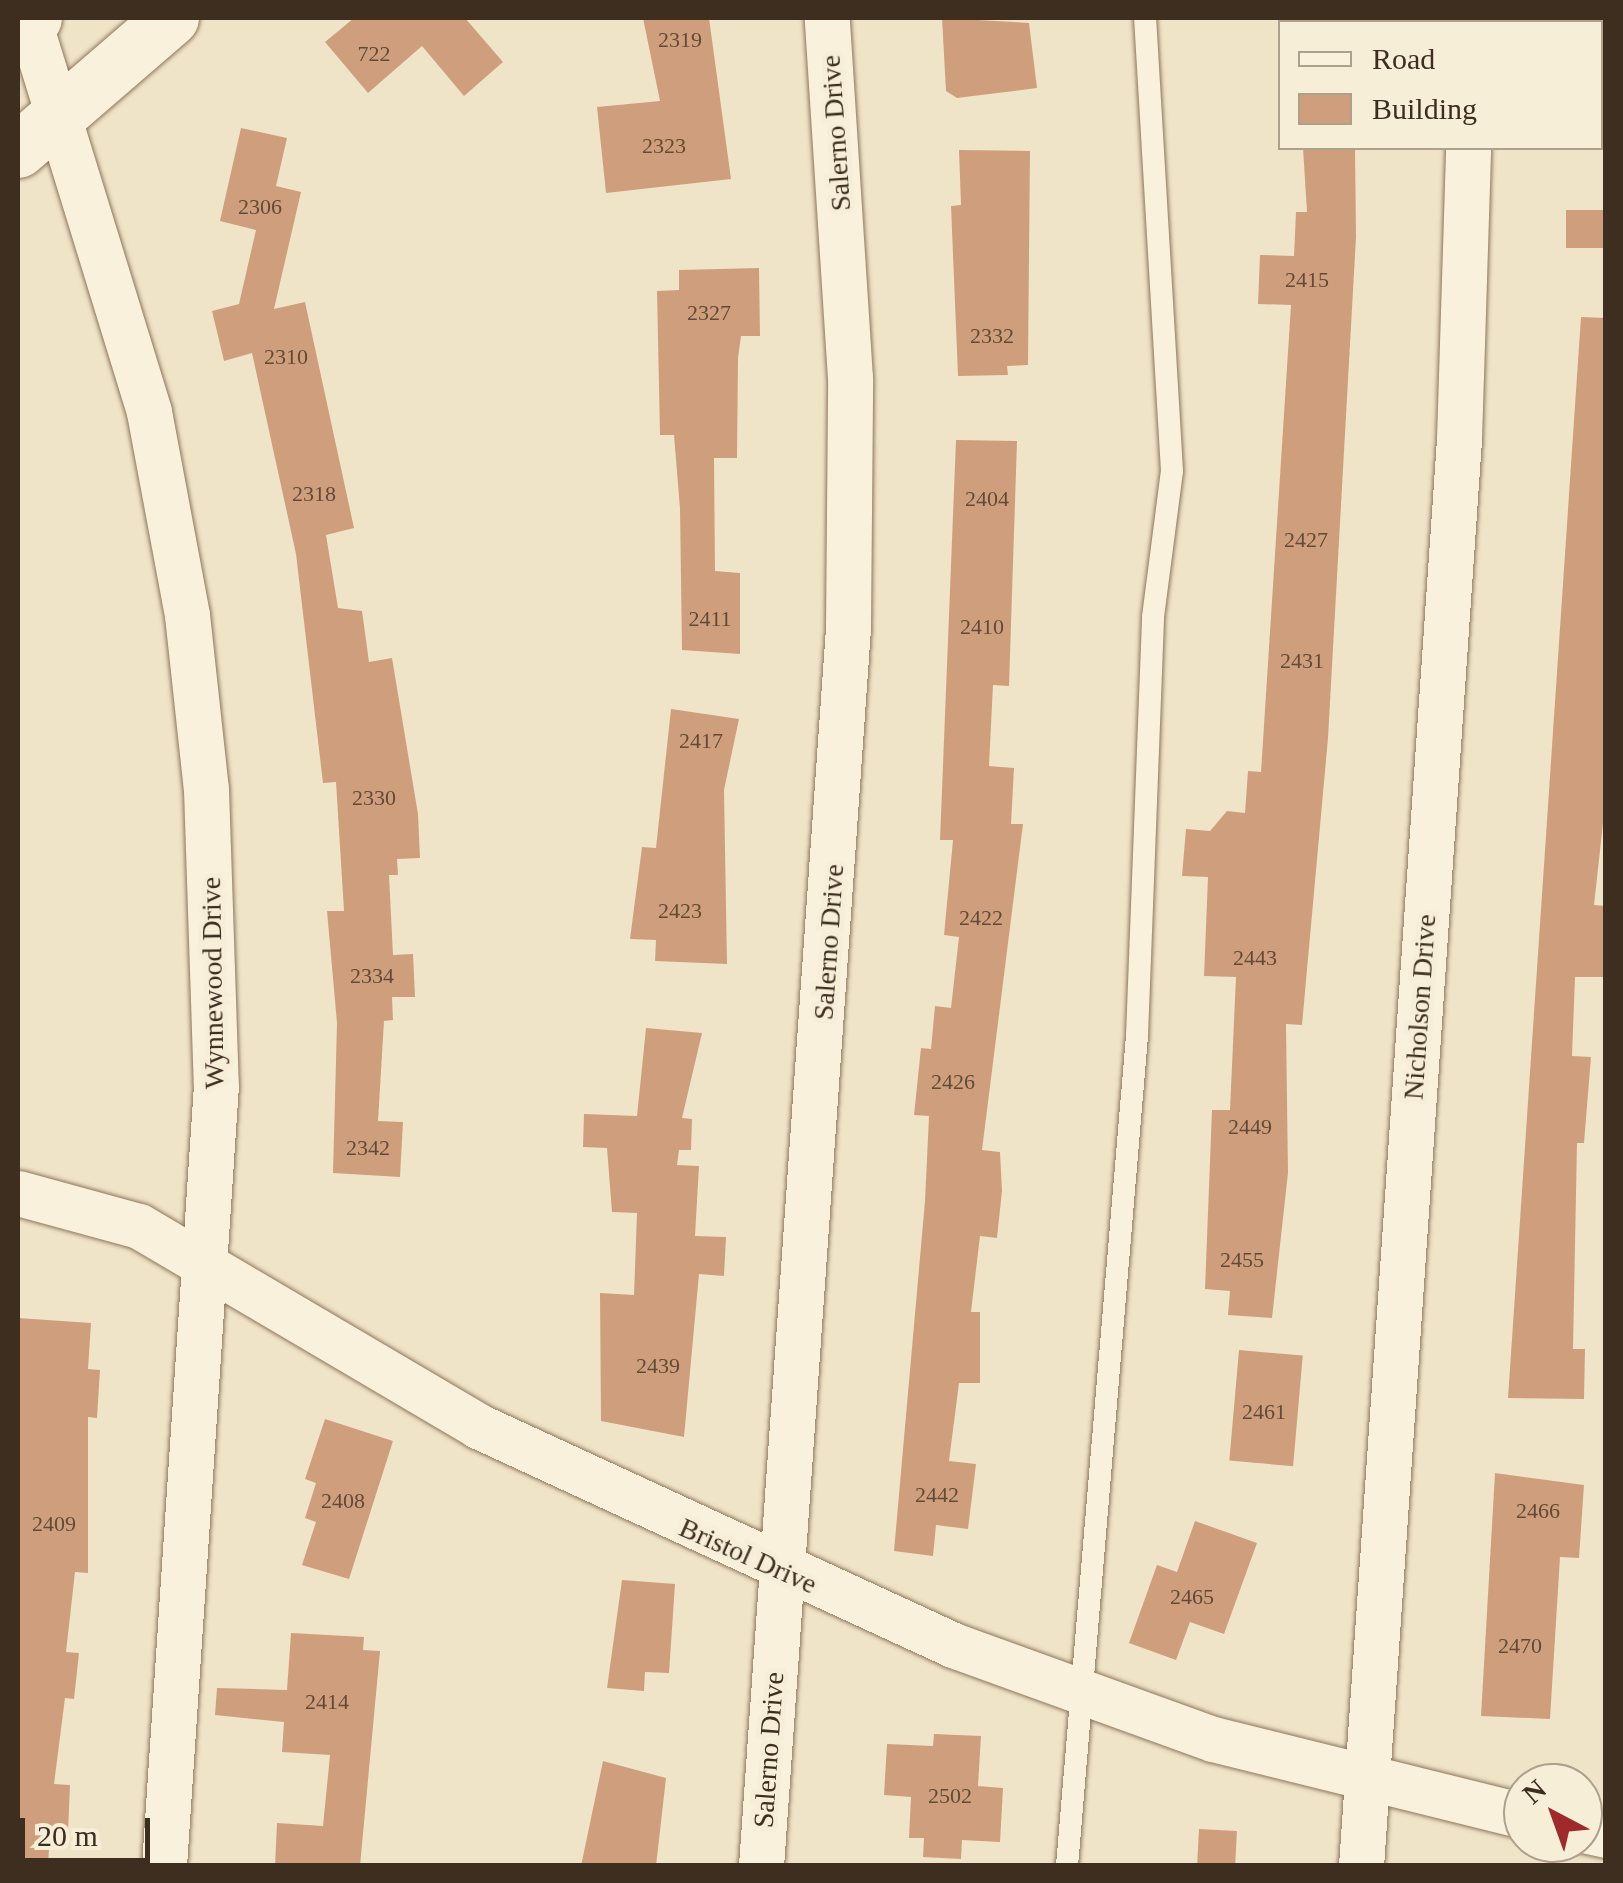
<!DOCTYPE html>
<html>
<head>
<meta charset="utf-8">
<style>
  body { margin:0 }
  #map { position:relative; width:1623px; height:1883px; overflow:hidden; background:#f0e4c8; font-family:"Times New Roman",serif }
  div>[style] { position:absolute }
  .building>* { inset:0; background:#cf9f7d; transform-origin:0 0 }
  .roads { filter:drop-shadow(0 0 2px #8d765c) drop-shadow(0 0 2px #8d765c) }
  .service>* { height:22px; margin:-11px; padding:0 11px; transform-origin:11px; border-radius:11px; background:#faf1dc }
  .minor>* { height:45px; margin:-22.5px; padding:0 22.5px; transform-origin:22.5px; border-radius:22.5px; background:#faf1dc }
  .secondary>* { height:55px; margin:-27.5px; padding:0 27.5px; transform-origin:27.5px; border-radius:27.5px; background:#faf1dc }
  span { translate:-50% -50%; white-space:nowrap; text-align:center; line-height:1.15; -webkit-text-stroke:10px #f7eed8; paint-order:stroke }
  .number-label { font-size:22px; color:#624a37 }
  .number-label span { -webkit-text-stroke-width:0 }
  .street-label { font-size:28px; color:#3d2e20 }
  .frame { position:absolute; inset:0; border:20px solid #3d2e20; pointer-events:none }
  .legend { position:absolute; left:1278px; top:20px; width:325px; height:130px; box-sizing:border-box; background:#f7eed8; border:2px solid #ada18e; margin:0; padding:12px 18px; list-style:none; font-size:30px; color:#3d2e20 }
  .legend li { display:flex; align-items:center; gap:20px; height:50px }
  .legend b { width:50px; border:2px solid #ada18e }
  .north { position:absolute; left:1503px; top:1763px; width:100px; height:100px; box-sizing:border-box; background:#f7eed8; border:2px solid #ada18e; border-radius:50%; rotate:319deg; font-size:28px; font-weight:700; line-height:40px; text-align:center; color:#3d2e20 }
  .north::after { content:''; display:block; margin:auto; width:35px; height:45px; background:#9e2a2b; clip-path:polygon(50% 0,100% 100%,50% 72%,0 100%) }
  .scale { position:absolute; left:20px; top:1818px; width:130px; height:45px; box-sizing:border-box; border:5px solid #3d2e20; border-top:0; padding-left:12px; font-size:30px; line-height:35px; white-space:nowrap; color:#3d2e20; -webkit-text-stroke:8px #f7eed8; paint-order:stroke }
</style>
</head>
<body>
<div id="map">
  <div class="building">
    <i style="clip-path:polygon(354px 18px,465px 18px,503px 62px,464px 96px,422px 46px,368px 93px,325px 42px)"></i>
    <i style="clip-path:polygon(643px 18px,709px 18px,731px 179px,606px 193px,597px 107px,660px 101px)"></i>
    <i style="clip-path:polygon(942px 18px,1029px 23px,1037px 88px,957px 98px,946px 91px)"></i>
    <i style="clip-path:polygon(241px 128px,287px 138px,276px 186px,301px 192px,274px 309px,305px 302px,354px 528px,326px 535px,338px 608px,362px 611px,369px 662px,392px 658px,418px 814px,420px 858px,397px 859px,398px 875px,389px 875px,393px 955px,413px 954px,415px 997px,392px 997px,393px 1020px,384px 1021px,378px 1121px,403px 1122px,400px 1177px,333px 1173px,337px 1023px,327px 911px,344px 911px,336px 782px,323px 783px,296px 554px,252px 353px,224px 361px,212px 311px,239px 304px,256px 230px,220px 221px)"></i>
    <i style="clip-path:polygon(1303px 148px,1355px 148px,1356px 237px,1328px 738px,1302px 1025px,1286px 1024px,1288px 1173px,1272px 1318px,1228px 1315px,1230px 1291px,1205px 1289px,1212px 1110px,1230px 1110px,1236px 977px,1204px 976px,1208px 877px,1182px 876px,1186px 829px,1210px 831px,1227px 811px,1245px 813px,1248px 771px,1261px 772px,1291px 305px,1258px 304px,1260px 255px,1294px 256px,1296px 212px,1307px 212px)"></i>
    <i style="clip-path:polygon(959px 150px,1030px 151px,1028px 365px,1007px 366px,1008px 375px,958px 376px,951px 206px,961px 205px)"></i>
    <i style="left:1566px;top:210px;width:40px;height:38px"></i>
    <i style="clip-path:polygon(759px 268px,760px 336px,741px 336px,738px 358px,737px 458px,714px 458px,715px 571px,740px 573px,740px 654px,682px 650px,680px 509px,674px 435px,660px 435px,657px 291px,679px 290px,679px 270px)"></i>
    <i style="clip-path:polygon(1581px 317px,1606px 318px,1606px 796px,1594px 905px,1606px 906px,1606px 977px,1575px 977px,1572px 1056px,1591px 1057px,1584px 1143px,1577px 1143px,1573px 1349px,1585px 1349px,1584px 1399px,1508px 1398px)"></i>
    <i style="clip-path:polygon(956px 440px,1017px 441px,1009px 686px,993px 685px,989px 766px,1014px 768px,1011px 824px,1023px 824px,982px 1150px,1000px 1152px,1002px 1191px,997px 1238px,980px 1236px,971px 1312px,980px 1312px,980px 1383px,959px 1383px,949px 1461px,976px 1464px,968px 1529px,936px 1525px,933px 1556px,894px 1551px,925px 1201px,929px 1116px,914px 1115px,921px 1048px,931px 1049px,935px 1006px,951px 1008px,959px 937px,944px 935px,953px 840px,940px 840px)"></i>
    <i style="clip-path:polygon(671px 709px,739px 719px,724px 790px,727px 964px,655px 961px,656px 940px,630px 939px,642px 847px,656px 848px)"></i>
    <i style="clip-path:polygon(646px 1028px,702px 1033px,682px 1118px,692px 1119px,691px 1150px,679px 1150px,677px 1165px,699px 1166px,695px 1236px,726px 1237px,724px 1276px,699px 1274px,684px 1437px,601px 1421px,600px 1293px,634px 1295px,637px 1213px,612px 1212px,607px 1148px,583px 1147px,584px 1114px,637px 1116px)"></i>
    <i style="clip-path:polygon(18px 1318px,91px 1323px,88px 1369px,100px 1370px,97px 1418px,88px 1417px,88px 1573px,75px 1572px,66px 1652px,79px 1653px,74px 1699px,65px 1698px,54px 1784px,70px 1785px,68px 1832px,50px 1832px,48px 1866px,18px 1866px)"></i>
    <i style="left:1239px;top:1350px;width:64px;height:111px;rotate:5deg"></i>
    <i style="clip-path:polygon(325px 1419px,393px 1441px,349px 1579px,302px 1565px,316px 1522px,305px 1518px,316px 1483px,305px 1479px)"></i>
    <i style="clip-path:polygon(1495px 1473px,1584px 1485px,1579px 1558px,1560px 1557px,1550px 1719px,1481px 1716px)"></i>
    <i style="clip-path:polygon(1195px 1521px,1257px 1543px,1224px 1634px,1190px 1622px,1176px 1660px,1129px 1643px,1157px 1565px,1177px 1572px)"></i>
    <i style="clip-path:polygon(622px 1580px,675px 1584px,669px 1673px,645px 1672px,644px 1691px,607px 1688px)"></i>
    <i style="clip-path:polygon(291px 1633px,364px 1637px,363px 1650px,380px 1651px,360px 1866px,275px 1866px,277px 1823px,323px 1826px,330px 1755px,282px 1752px,284px 1722px,215px 1715px,217px 1688px,287px 1690px)"></i>
    <i style="clip-path:polygon(934px 1734px,981px 1736px,978px 1786px,1003px 1788px,1000px 1842px,962px 1840px,961px 1859px,923px 1857px,924px 1838px,909px 1838px,911px 1797px,884px 1795px,887px 1744px,933px 1746px)"></i>
    <i style="clip-path:polygon(603px 1761px,666px 1778px,656px 1866px,581px 1866px)"></i>
    <i style="left:1199px;top:1829px;width:38px;height:37px;rotate:3deg"></i>
  </div>
  <div class="roads">
    <div class="service">
      <i style="left:1067px;top:1866px;width:833px;rotate:-85.18deg"></i>
      <i style="left:1137px;top:1036px;width:419px;rotate:-87.8deg"></i>
      <i style="left:1153px;top:617px;width:147px;rotate:-82.6deg"></i>
      <i style="left:1172px;top:471px;width:454px;rotate:-93.4deg"></i>
    </div>
    <div class="minor">
      <i style="left:28px;top:18px;width:412px;rotate:72.9deg"></i>
      <i style="left:149px;top:412px;width:207px;rotate:79.4deg"></i>
      <i style="left:187px;top:615px;width:175px;rotate:83.8deg"></i>
      <i style="left:206px;top:789px;width:296px;rotate:88.1deg"></i>
      <i style="left:216px;top:1085px;width:783px;rotate:93.81deg"></i>
      <i style="left:1463px;top:18px;width:4px;rotate:90deg"></i>
      <i style="left:18px;top:1193px;width:125px;rotate:15.3deg"></i>
      <i style="left:139px;top:1226px;width:394px;rotate:30.5deg"></i>
      <i style="left:478px;top:1426px;width:523px;rotate:24.75deg"></i>
      <i style="left:953px;top:1645px;width:276px;rotate:19.9deg"></i>
      <i style="left:1213px;top:1739px;width:319px;rotate:13.9deg"></i>
      <i style="left:1583px;top:1830px;width:24px;rotate:12deg"></i>
      <i style="left:761px;top:1866px;width:1242px;rotate:-85.98deg"></i>
      <i style="left:848px;top:627px;width:249px;rotate:-89.5deg"></i>
      <i style="left:850px;top:378px;width:361px;rotate:-93.7deg"></i>
      <i style="left:1361px;top:1866px;width:1430px;rotate:-86.07deg"></i>
      <i style="left:1459px;top:439px;width:291px;rotate:-88.2deg"></i>
    </div>
    <div class="secondary">
      <i style="left:18px;top:32px;width:21px;rotate:-41deg"></i>
      <i style="left:18px;top:150px;width:202px;rotate:-40.8deg"></i>
    </div>
  </div>
  <div class="number-label">
    <span style="left:680px;top:40px">2319</span>
    <span style="left:374px;top:54px">722</span>
    <span style="left:664px;top:146px">2323</span>
    <span style="left:260px;top:207px">2306</span>
    <span style="left:1307px;top:280px">2415</span>
    <span style="left:709px;top:313px">2327</span>
    <span style="left:992px;top:336px">2332</span>
    <span style="left:286px;top:357px">2310</span>
    <span style="left:314px;top:494px">2318</span>
    <span style="left:987px;top:499px">2404</span>
    <span style="left:1306px;top:540px">2427</span>
    <span style="left:710px;top:619px">2411</span>
    <span style="left:982px;top:627px">2410</span>
    <span style="left:1302px;top:661px">2431</span>
    <span style="left:701px;top:741px">2417</span>
    <span style="left:374px;top:798px">2330</span>
    <span style="left:680px;top:911px">2423</span>
    <span style="left:981px;top:918px">2422</span>
    <span style="left:1255px;top:958px">2443</span>
    <span style="left:372px;top:976px">2334</span>
    <span style="left:953px;top:1082px">2426</span>
    <span style="left:1250px;top:1127px">2449</span>
    <span style="left:368px;top:1148px">2342</span>
    <span style="left:1242px;top:1260px">2455</span>
    <span style="left:658px;top:1366px">2439</span>
    <span style="left:1264px;top:1412px">2461</span>
    <span style="left:937px;top:1495px">2442</span>
    <span style="left:343px;top:1501px">2408</span>
    <span style="left:1538px;top:1511px">2466</span>
    <span style="left:54px;top:1524px">2409</span>
    <span style="left:1192px;top:1597px">2465</span>
    <span style="left:1520px;top:1646px">2470</span>
    <span style="left:327px;top:1702px">2414</span>
    <span style="left:950px;top:1796px">2502</span>
  </div>
  <div class="street-label">
    <span style="left:836px;top:133px;rotate:-94deg">Salerno Drive</span>
    <span style="left:829px;top:942px;rotate:-86deg">Salerno Drive</span>
    <span style="left:213px;top:983px;rotate:-91deg">Wynnewood Drive</span>
    <span style="left:1420px;top:1007px;rotate:-86deg">Nicholson Drive</span>
    <span style="left:748px;top:1556px;rotate:24deg">Bristol Drive</span>
    <span style="left:769px;top:1750px;rotate:-86deg">Salerno Drive</span>
  </div>
  <div class="frame"></div>
  <ul class="legend">
  <li><b style="height:12px;background:#faf1dc"></b>Road</li>
  <li><b style="height:28px;background:#cf9f7d"></b>Building</li>
  </ul>
  <div class="north">N</div>
  <div class="scale">20 m</div>
</div>
</body>
</html>
